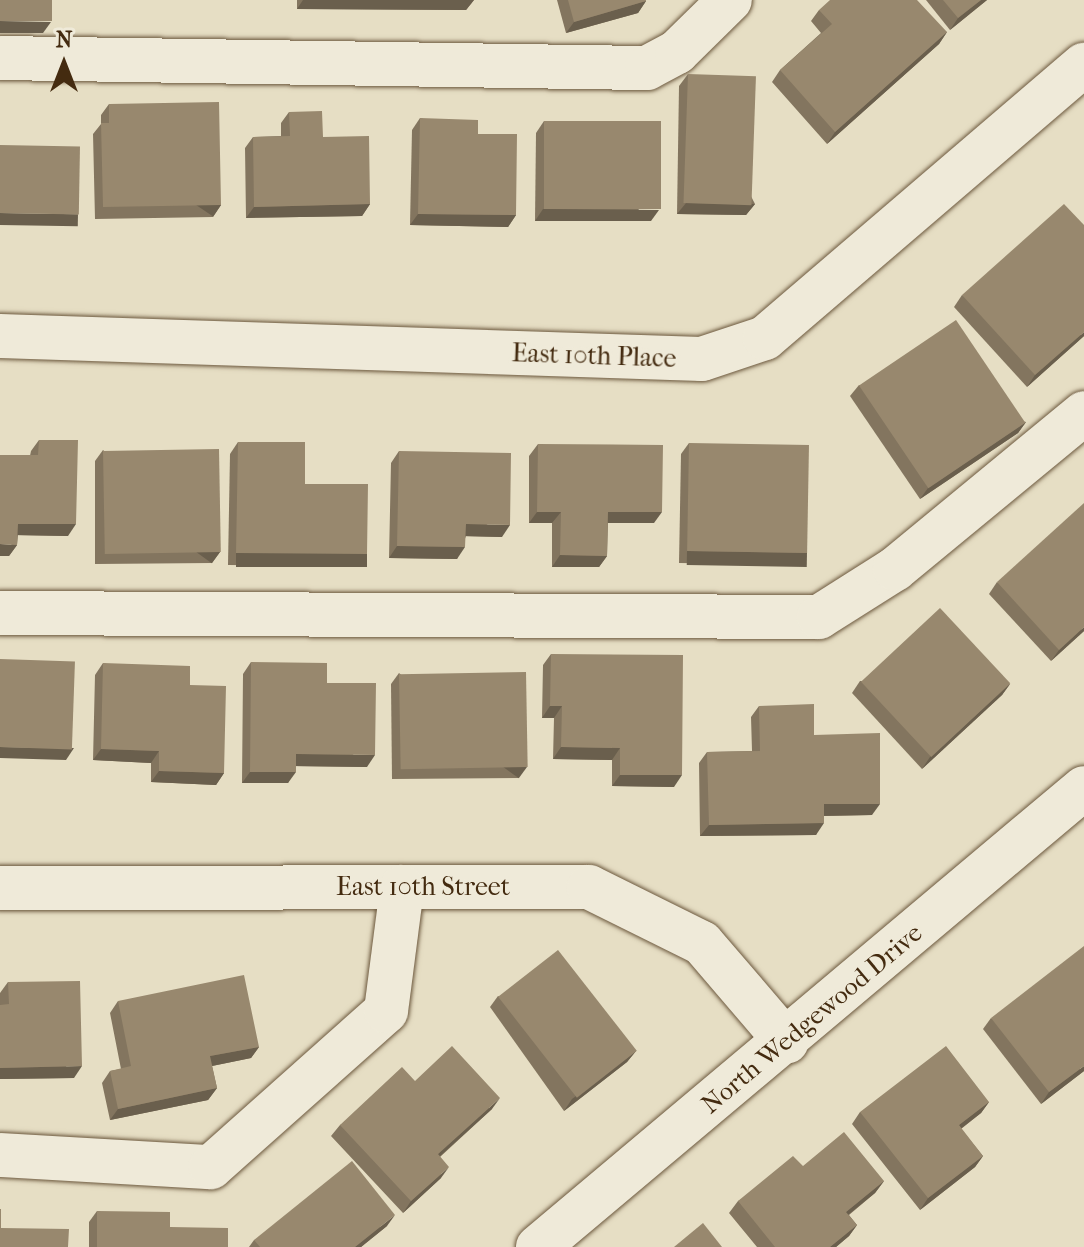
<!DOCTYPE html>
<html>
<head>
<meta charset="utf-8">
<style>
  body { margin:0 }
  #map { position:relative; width:1084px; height:1247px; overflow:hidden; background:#e6dec4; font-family:"IM FELL French Canon",serif }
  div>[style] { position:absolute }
  .roads { filter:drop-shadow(0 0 2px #6c583d) drop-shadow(0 0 2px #6c583d) }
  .minor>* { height:44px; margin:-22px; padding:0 22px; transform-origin:22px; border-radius:22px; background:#efead9 }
  .wall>* { inset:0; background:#83755f }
  .shaded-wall>* { inset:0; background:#6a5f4d; transform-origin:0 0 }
  .building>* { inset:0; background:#98886e; transform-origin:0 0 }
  span { translate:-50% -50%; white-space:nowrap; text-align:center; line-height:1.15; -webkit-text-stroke:7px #efead9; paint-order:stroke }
  .street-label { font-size:26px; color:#442b10 }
  .north { position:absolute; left:24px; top:24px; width:80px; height:80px; -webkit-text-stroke:6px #efead9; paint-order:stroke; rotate:0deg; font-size:22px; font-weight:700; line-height:32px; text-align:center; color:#442b10 }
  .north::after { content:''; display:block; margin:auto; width:28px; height:36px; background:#442b10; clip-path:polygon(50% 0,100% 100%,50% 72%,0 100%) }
</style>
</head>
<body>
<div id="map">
  <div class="roads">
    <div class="minor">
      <i style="left:0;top:58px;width:647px;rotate:0.89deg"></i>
      <i style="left:647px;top:68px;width:34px;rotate:-28deg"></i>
      <i style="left:677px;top:52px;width:74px;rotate:-44.5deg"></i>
      <i style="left:0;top:336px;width:702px;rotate:1.88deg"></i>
      <i style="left:702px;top:359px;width:66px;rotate:-18.4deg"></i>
      <i style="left:765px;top:338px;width:420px;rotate:-40.6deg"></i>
      <i style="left:0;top:613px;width:819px;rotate:0.28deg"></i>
      <i style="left:819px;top:617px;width:90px;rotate:-32.3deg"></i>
      <i style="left:895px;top:569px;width:245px;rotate:-39.5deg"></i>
      <i style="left:0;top:888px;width:589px;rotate:-0.1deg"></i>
      <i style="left:589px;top:887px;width:126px;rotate:26.4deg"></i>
      <i style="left:702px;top:943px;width:130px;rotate:49.4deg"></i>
      <i style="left:0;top:1155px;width:211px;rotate:3.3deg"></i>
      <i style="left:211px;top:1167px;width:234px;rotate:-41.7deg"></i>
      <i style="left:386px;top:1011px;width:125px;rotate:-82.6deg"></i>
      <i style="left:538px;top:1247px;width:713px;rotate:-40.05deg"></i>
    </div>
  </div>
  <div class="wall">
    <i style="clip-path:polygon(297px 0,474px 0,466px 10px,297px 9px)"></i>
    <i style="clip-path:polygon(557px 0,646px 0,646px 1px,638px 13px,566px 33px)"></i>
    <i style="clip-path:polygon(926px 0,987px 0,950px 30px)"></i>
    <i style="clip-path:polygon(819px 10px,947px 32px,939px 44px,827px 144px,772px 82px,780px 70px,821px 33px,811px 21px)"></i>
    <i style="clip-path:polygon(688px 74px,755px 204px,746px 215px,677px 214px,679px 86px)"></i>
    <i style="clip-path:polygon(109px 104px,221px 205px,213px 217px,95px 219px,93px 134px,101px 124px,101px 115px)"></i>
    <i style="clip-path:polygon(289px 112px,323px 137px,370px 204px,362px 216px,246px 218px,245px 148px,253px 137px,281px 136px,281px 123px)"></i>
    <i style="clip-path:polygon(420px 118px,478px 134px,516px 215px,508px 227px,410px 225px,412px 130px)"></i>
    <i style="clip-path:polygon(544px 121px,651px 221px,535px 221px,536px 133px)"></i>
    <i style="clip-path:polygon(962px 295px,1084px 336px,1027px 387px,954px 307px)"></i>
    <i style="clip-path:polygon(859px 385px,1026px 422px,1018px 433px,920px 499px,850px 396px)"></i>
    <i style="clip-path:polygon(39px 440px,68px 536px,18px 535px,17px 545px,9px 556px,31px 451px)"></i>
    <i style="clip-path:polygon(238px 442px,305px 484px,359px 566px,228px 565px,230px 454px)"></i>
    <i style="clip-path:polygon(689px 443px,807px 553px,798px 565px,679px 563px,681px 454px)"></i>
    <i style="clip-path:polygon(538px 444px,654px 523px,608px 523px,607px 556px,599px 567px,552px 567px,552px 523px,529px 523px,529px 456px)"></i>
    <i style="clip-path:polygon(103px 450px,220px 552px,212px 563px,95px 564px,95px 461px)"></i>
    <i style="clip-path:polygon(399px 451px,502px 537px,466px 536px,457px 559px,389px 558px,391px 463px)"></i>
    <i style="clip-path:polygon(997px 582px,1084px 631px,1051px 661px,989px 594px)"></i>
    <i style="clip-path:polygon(551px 654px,674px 787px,612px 786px,612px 760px,553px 759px,554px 718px,542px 718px,543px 665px)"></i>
    <i style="clip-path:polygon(251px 662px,367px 767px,296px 766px,288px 783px,242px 783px,243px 674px)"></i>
    <i style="clip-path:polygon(103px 663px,190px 685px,224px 773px,216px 785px,151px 782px,151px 763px,93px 760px,95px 675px)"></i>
    <i style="clip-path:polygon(399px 673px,519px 778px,392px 779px,391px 684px)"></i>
    <i style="clip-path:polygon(860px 681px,1010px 684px,1002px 695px,922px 769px,852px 693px)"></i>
    <i style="clip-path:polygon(759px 706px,814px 735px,872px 815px,824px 816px,816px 835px,700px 836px,699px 763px,707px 752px,752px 751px,751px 717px)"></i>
    <i style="clip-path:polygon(8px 982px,74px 1078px,0 1079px,0 993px)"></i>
    <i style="clip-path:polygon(498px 996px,636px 1051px,627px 1062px,564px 1111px,490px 1007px)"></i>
    <i style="clip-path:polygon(118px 1001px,259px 1047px,251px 1058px,212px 1066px,217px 1088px,208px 1100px,110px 1120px,102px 1083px,110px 1071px,121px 1069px,110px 1013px)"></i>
    <i style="clip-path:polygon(991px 1018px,1084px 1071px,1041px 1104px,983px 1029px)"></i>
    <i style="clip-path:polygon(415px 1081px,492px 1109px,440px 1157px,441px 1178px,403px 1213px,331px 1136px,340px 1125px)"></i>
    <i style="clip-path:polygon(989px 1102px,981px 1113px,961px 1129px,983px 1156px,975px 1167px,920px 1210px,852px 1124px,860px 1112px)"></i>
    <i style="clip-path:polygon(803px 1166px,884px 1181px,875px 1193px,849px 1215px,857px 1225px,849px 1236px,836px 1247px,757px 1247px,729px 1213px,738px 1201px)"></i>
    <i style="clip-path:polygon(97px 1211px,170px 1227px,228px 1247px,89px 1247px,89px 1222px)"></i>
    <i style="clip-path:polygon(387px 1226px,361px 1247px,249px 1247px,254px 1240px)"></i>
  </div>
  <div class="shaded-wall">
    <i style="clip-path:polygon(303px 0,474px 0,466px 10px,297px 9px)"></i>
    <i style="clip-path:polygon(981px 0,987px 0,950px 30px,958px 18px)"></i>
    <i style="clip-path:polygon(646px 1px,638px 13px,566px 33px,574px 22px)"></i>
    <i style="clip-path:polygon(0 21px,51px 22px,43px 33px,0 33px)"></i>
    <i style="clip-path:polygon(947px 32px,939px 44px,827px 144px,835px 132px)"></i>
    <i style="clip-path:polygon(686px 203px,755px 204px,746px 215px,677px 214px)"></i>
    <i style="clip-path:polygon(370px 204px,362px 216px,246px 218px,254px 207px)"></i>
    <i style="left:221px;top:205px;width:14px;height:118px;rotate:124deg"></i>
    <i style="clip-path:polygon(543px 209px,659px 210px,651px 221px,535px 221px)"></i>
    <i style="left:0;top:213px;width:78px;height:12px;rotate:1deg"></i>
    <i style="clip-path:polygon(418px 214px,516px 215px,508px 227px,410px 225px)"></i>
    <i style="clip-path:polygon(1084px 332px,1084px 336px,1027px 387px,1035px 375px)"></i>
    <i style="clip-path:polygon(1026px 422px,1018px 433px,920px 499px,928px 488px)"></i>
    <i style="clip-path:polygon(537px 512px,561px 512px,552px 523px,529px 523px)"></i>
    <i style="clip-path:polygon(608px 512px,662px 512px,654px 523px,600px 523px)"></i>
    <i style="clip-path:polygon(18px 524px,76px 524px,68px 536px,10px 535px)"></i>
    <i style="clip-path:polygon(466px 524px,510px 525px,502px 537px,458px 536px)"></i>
    <i style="clip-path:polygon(0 544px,17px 545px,9px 556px,0 556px)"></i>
    <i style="clip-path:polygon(397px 546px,465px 547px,457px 559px,389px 558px)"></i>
    <i style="left:687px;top:551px;width:120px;height:14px;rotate:1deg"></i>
    <i style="left:220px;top:552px;width:14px;height:117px;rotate:126deg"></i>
    <i style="left:236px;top:553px;width:131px;height:14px"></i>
    <i style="clip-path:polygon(560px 555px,607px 556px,599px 567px,552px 567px)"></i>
    <i style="clip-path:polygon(1084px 627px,1084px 631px,1051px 661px,1059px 650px)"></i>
    <i style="clip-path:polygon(1010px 684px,1002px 695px,922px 769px,930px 757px)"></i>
    <i style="clip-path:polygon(550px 706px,562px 706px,554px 718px,542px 718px)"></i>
    <i style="clip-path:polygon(0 747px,74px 748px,66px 760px,0 758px)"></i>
    <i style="clip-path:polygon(561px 747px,620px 748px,612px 760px,553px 759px)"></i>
    <i style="clip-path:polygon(101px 749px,159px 751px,151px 763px,93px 760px)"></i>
    <i style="clip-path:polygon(296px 754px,375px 755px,367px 767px,288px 766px)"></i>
    <i style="left:527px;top:767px;width:14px;height:127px;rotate:126deg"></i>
    <i style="clip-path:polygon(159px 771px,224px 773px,216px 785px,151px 782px)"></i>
    <i style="clip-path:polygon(250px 772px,296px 772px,288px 783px,242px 783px)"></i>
    <i style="clip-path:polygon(620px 775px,682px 775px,674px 787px,612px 786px)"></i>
    <i style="clip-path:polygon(824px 804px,880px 804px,872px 815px,816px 816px)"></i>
    <i style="clip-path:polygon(824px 823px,816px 835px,700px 836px,709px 825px)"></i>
    <i style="clip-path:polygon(259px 1047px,251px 1058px,202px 1068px,210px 1056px)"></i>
    <i style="clip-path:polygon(636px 1051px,627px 1062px,564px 1111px,572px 1099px)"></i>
    <i style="clip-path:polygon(82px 1066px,74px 1078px,0 1079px,0 1068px)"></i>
    <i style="clip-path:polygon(1084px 1066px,1084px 1071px,1041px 1104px,1049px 1092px)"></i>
    <i style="clip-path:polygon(217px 1088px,208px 1100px,110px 1120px,118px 1109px)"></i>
    <i style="clip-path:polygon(500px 1098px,492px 1109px,429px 1166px,438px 1154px)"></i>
    <i style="clip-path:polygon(989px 1102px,981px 1113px,950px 1137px,959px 1125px)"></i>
    <i style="clip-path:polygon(983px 1156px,975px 1167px,920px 1210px,928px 1198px)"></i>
    <i style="clip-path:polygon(449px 1167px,441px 1178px,403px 1213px,411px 1201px)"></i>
    <i style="clip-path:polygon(884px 1181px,875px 1193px,838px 1223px,846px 1212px)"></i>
    <i style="clip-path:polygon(395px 1215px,387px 1226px,361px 1247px,355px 1247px)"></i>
    <i style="clip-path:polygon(857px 1225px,849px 1236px,836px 1247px,830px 1247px)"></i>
  </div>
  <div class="building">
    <i style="left:0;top:0;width:52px;height:21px"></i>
    <i style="clip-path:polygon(568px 0,646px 0,646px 1px,574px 22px)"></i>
    <i style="clip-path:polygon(830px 0,917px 0,947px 32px,835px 132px,780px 70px,832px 24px,819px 10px)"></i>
    <i style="clip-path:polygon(943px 0,981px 0,958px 18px)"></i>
    <i style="left:688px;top:74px;width:68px;height:129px;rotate:2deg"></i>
    <i style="clip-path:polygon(219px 102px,221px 205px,103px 207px,101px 123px,109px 123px,109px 104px)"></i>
    <i style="clip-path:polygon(322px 111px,323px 137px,369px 136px,370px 204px,254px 207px,253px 137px,290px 136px,289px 112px)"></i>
    <i style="clip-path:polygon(420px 118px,478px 120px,478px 134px,517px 134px,516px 215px,418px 214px)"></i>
    <i style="left:544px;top:121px;width:117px;height:88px"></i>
    <i style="left:0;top:145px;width:80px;height:68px;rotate:1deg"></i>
    <i style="clip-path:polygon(1064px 204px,1084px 225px,1084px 332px,1035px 375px,962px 295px)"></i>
    <i style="left:956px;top:320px;width:124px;height:117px;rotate:56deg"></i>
    <i style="clip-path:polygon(39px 440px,78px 440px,76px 524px,18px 524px,17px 545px,0 544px,0 455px,38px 455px)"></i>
    <i style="clip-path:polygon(238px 442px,305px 442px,305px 484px,368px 484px,367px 554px,236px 553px)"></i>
    <i style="left:689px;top:443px;width:120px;height:108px;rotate:1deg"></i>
    <i style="clip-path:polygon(538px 444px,663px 445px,662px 512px,608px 512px,607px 556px,560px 555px,561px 512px,537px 512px)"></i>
    <i style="left:219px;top:449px;width:103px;height:116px;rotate:89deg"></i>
    <i style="clip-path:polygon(399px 451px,511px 453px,510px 525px,466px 524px,465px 547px,397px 546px)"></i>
    <i style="clip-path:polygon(1084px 503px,1084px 627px,1059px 650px,997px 582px)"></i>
    <i style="left:940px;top:608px;width:103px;height:108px;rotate:47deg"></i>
    <i style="clip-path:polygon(551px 654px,683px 655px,682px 775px,620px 775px,620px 748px,561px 747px,562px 706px,550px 706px)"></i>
    <i style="left:0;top:659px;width:75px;height:88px;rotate:2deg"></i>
    <i style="clip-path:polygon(251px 662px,327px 663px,327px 683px,376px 683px,375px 755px,296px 754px,296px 772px,250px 772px)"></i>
    <i style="clip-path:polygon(103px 663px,190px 666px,190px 685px,226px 686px,224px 773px,159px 771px,159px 751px,101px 749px)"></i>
    <i style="left:526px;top:672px;width:95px;height:127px;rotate:89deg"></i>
    <i style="clip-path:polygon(814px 704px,814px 735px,880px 733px,880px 804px,824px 804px,824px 823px,709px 825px,707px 752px,760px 751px,759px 706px)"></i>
    <i style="clip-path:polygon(1084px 946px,1084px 1066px,1049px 1092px,991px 1018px)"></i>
    <i style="left:558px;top:950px;width:128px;height:76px;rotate:52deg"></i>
    <i style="clip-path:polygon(244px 975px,259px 1047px,210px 1056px,217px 1088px,118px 1109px,110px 1071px,131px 1066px,118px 1001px)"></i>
    <i style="clip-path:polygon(80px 981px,82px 1066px,0 1068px,0 1005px,9px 1004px,8px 982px)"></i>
    <i style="clip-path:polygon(452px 1046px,500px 1098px,438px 1154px,449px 1167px,411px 1201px,340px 1125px,402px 1067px,415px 1081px)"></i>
    <i style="clip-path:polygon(946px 1046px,989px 1102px,959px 1125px,983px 1156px,928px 1198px,860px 1112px)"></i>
    <i style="clip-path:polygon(844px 1132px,884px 1181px,846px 1212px,857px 1225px,830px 1247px,775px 1247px,738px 1201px,793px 1156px,803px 1166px)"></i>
    <i style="clip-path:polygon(352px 1161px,395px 1215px,355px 1247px,260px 1247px,254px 1240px)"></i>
    <i style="clip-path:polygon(0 1209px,1px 1209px,1px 1228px,69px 1229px,68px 1247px,0 1247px)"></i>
    <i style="clip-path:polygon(97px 1211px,170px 1212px,170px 1227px,228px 1228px,228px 1247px,97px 1247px)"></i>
    <i style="clip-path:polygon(703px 1223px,722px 1247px,674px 1247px)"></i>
  </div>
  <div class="street-label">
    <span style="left:594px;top:356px;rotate:2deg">East 10th Place</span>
    <span style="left:423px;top:887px">East 10th Street</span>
    <span style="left:812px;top:1019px;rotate:-40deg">North Wedgewood Drive</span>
  </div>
  <div class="north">N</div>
</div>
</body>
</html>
